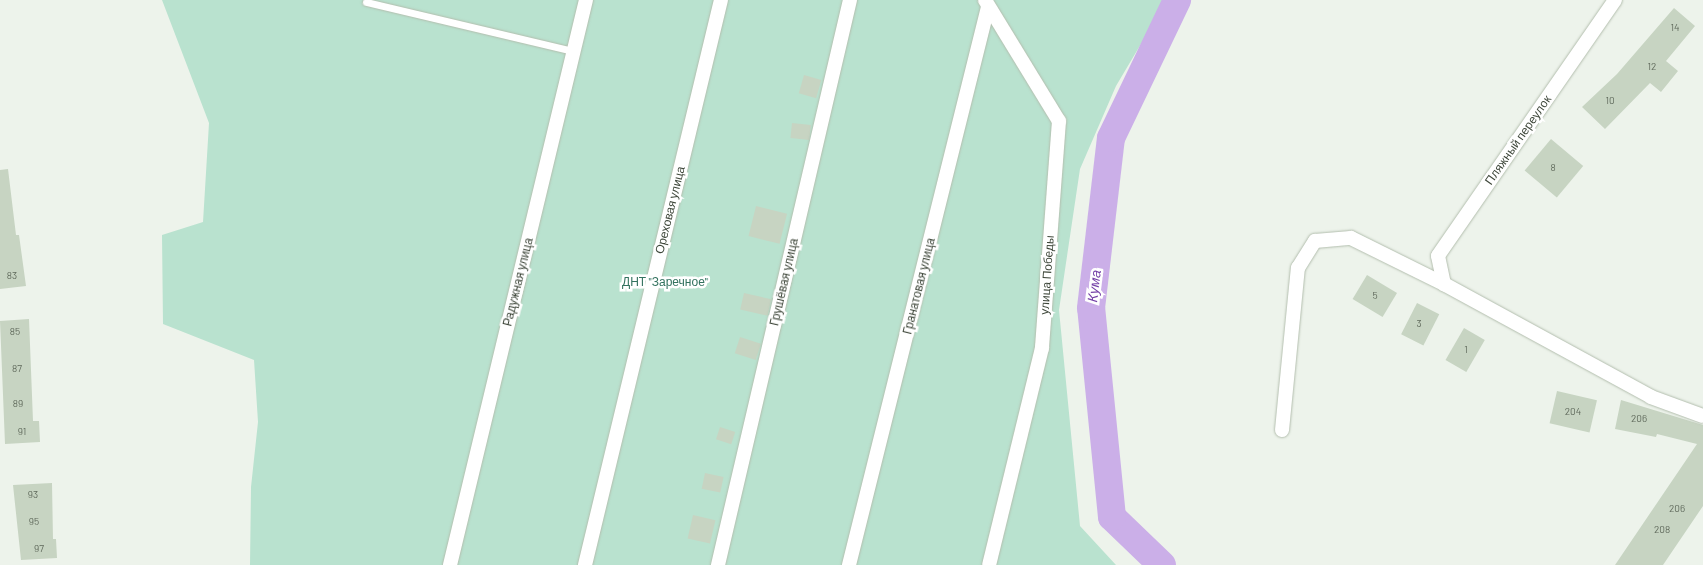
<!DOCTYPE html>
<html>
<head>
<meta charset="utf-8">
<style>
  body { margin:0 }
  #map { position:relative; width:1703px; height:565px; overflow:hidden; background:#edf3eb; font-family:Barlow,sans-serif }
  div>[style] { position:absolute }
  .green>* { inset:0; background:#b9e2cf }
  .river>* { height:28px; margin:-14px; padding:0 14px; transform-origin:14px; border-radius:14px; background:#cbafe8 }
  .building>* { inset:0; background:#c7d4c2; transform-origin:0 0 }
  .roads { filter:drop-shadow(0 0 1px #b3beae) drop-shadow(0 0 1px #b3beae) }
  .lane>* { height:7px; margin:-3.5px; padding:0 3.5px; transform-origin:3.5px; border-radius:3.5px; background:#fff }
  .street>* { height:14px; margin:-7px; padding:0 7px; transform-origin:7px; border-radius:7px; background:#fff }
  span { translate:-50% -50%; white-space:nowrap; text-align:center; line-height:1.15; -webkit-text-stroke:5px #fff; paint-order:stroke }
  .number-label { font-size:10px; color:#606a5c }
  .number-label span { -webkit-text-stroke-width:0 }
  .street-label { font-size:12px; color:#3e473a }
  .park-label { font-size:12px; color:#33725f }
  .water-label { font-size:14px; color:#733fa6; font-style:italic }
</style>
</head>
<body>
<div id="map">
  <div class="green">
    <i style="clip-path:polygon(162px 0,1167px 0,1116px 86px,1080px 169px,1059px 310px,1080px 526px,1116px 565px,250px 565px,251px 487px,258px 422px,254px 360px,163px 324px,162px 235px,203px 222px,209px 123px)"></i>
  </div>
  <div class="river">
    <i style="left:1162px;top:565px;width:69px;rotate:-136.2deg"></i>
    <i style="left:1112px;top:517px;width:210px;rotate:-95.7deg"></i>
    <i style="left:1091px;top:308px;width:171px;rotate:-83.3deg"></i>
    <i style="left:1111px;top:138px;width:153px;rotate:-64.4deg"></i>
  </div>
  <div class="building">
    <i style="clip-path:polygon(1674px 8px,1695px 26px,1666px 61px,1678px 71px,1661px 92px,1650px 83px,1605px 129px,1582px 107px,1617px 74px)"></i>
    <i style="left:804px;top:75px;width:18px;height:19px;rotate:16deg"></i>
    <i style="left:792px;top:123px;width:19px;height:15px;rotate:6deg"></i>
    <i style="left:1551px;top:139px;width:42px;height:41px;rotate:40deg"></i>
    <i style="clip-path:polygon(8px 169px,16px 235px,19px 235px,26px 286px,0 289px,0 170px)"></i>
    <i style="left:756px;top:206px;width:32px;height:31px;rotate:14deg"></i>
    <i style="left:1367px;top:275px;width:35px;height:28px;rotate:31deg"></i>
    <i style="left:744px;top:293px;width:28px;height:17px;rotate:13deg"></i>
    <i style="left:1417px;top:303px;width:25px;height:35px;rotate:27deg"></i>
    <i style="clip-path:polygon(29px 319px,33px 421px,39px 421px,40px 442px,5px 444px,0 321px)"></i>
    <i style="left:1464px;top:328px;width:24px;height:37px;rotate:30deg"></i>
    <i style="left:740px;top:337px;width:22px;height:17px;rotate:18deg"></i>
    <i style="left:1557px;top:391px;width:41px;height:33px;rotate:13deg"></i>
    <i style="clip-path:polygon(1621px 400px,1703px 425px,1703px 506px,1663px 565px,1615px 565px,1697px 444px,1657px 434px,1656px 437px,1615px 429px)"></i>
    <i style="left:720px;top:427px;width:16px;height:13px;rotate:18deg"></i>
    <i style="left:705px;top:473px;width:19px;height:16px;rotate:12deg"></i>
    <i style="clip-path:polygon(52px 483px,53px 539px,56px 539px,57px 558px,21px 560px,13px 485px)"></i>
    <i style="left:693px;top:515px;width:23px;height:24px;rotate:13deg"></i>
  </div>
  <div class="roads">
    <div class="lane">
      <i style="left:366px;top:2px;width:214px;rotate:13.3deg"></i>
    </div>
    <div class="street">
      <i style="left:985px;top:0;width:142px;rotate:58.6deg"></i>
      <i style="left:1059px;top:121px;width:228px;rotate:94.3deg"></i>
      <i style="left:1042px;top:348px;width:223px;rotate:103.7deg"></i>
      <i style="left:1615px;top:0;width:311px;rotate:124.7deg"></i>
      <i style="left:1438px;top:256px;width:29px;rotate:78deg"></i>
      <i style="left:1444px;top:284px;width:236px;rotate:28.6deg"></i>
      <i style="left:1651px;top:397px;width:55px;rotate:20.1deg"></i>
      <i style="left:1282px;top:430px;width:163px;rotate:-84.4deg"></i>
      <i style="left:1298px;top:268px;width:32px;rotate:-58deg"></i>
      <i style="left:1315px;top:241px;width:36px;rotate:-5deg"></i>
      <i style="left:1351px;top:238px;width:104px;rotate:26.3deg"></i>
      <i style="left:450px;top:565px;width:581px;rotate:-76.47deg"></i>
      <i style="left:585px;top:565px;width:581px;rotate:-76.47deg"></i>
      <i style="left:718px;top:565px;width:580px;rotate:-76.85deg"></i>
      <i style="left:849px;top:565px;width:575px;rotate:-76.01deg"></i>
    </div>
  </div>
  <div class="number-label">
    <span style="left:1675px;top:28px">14</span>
    <span style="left:1652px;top:67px">12</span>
    <span style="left:1610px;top:101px">10</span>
    <span style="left:1553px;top:168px">8</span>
    <span style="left:12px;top:276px">83</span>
    <span style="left:1375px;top:296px">5</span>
    <span style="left:1419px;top:324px">3</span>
    <span style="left:15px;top:332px">85</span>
    <span style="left:1466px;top:350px">1</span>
    <span style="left:17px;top:369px">87</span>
    <span style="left:18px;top:404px">89</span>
    <span style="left:1573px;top:412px">204</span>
    <span style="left:1639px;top:419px">206</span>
    <span style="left:22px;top:432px">91</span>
    <span style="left:33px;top:495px">93</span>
    <span style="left:1677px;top:509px">206</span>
    <span style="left:34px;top:522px">95</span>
    <span style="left:1662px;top:530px">208</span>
    <span style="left:39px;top:549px">97</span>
  </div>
  <div class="street-label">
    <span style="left:1518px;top:140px;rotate:-55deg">Пляжный переулок</span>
    <span style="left:670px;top:210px;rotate:-76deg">Ореховая улица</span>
    <span style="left:1047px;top:275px;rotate:-86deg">улица Победы</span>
    <span style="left:518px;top:282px;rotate:-76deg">Радужная улица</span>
    <span style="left:784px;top:282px;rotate:-77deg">Грушёвая улица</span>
    <span style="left:919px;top:286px;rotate:-76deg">Гранатовая улица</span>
  </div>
  <div class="park-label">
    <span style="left:665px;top:282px">ДНТ "Заречное"</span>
  </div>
  <div class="water-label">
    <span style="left:1094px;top:286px;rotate:-83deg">Кума</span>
  </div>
</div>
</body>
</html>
